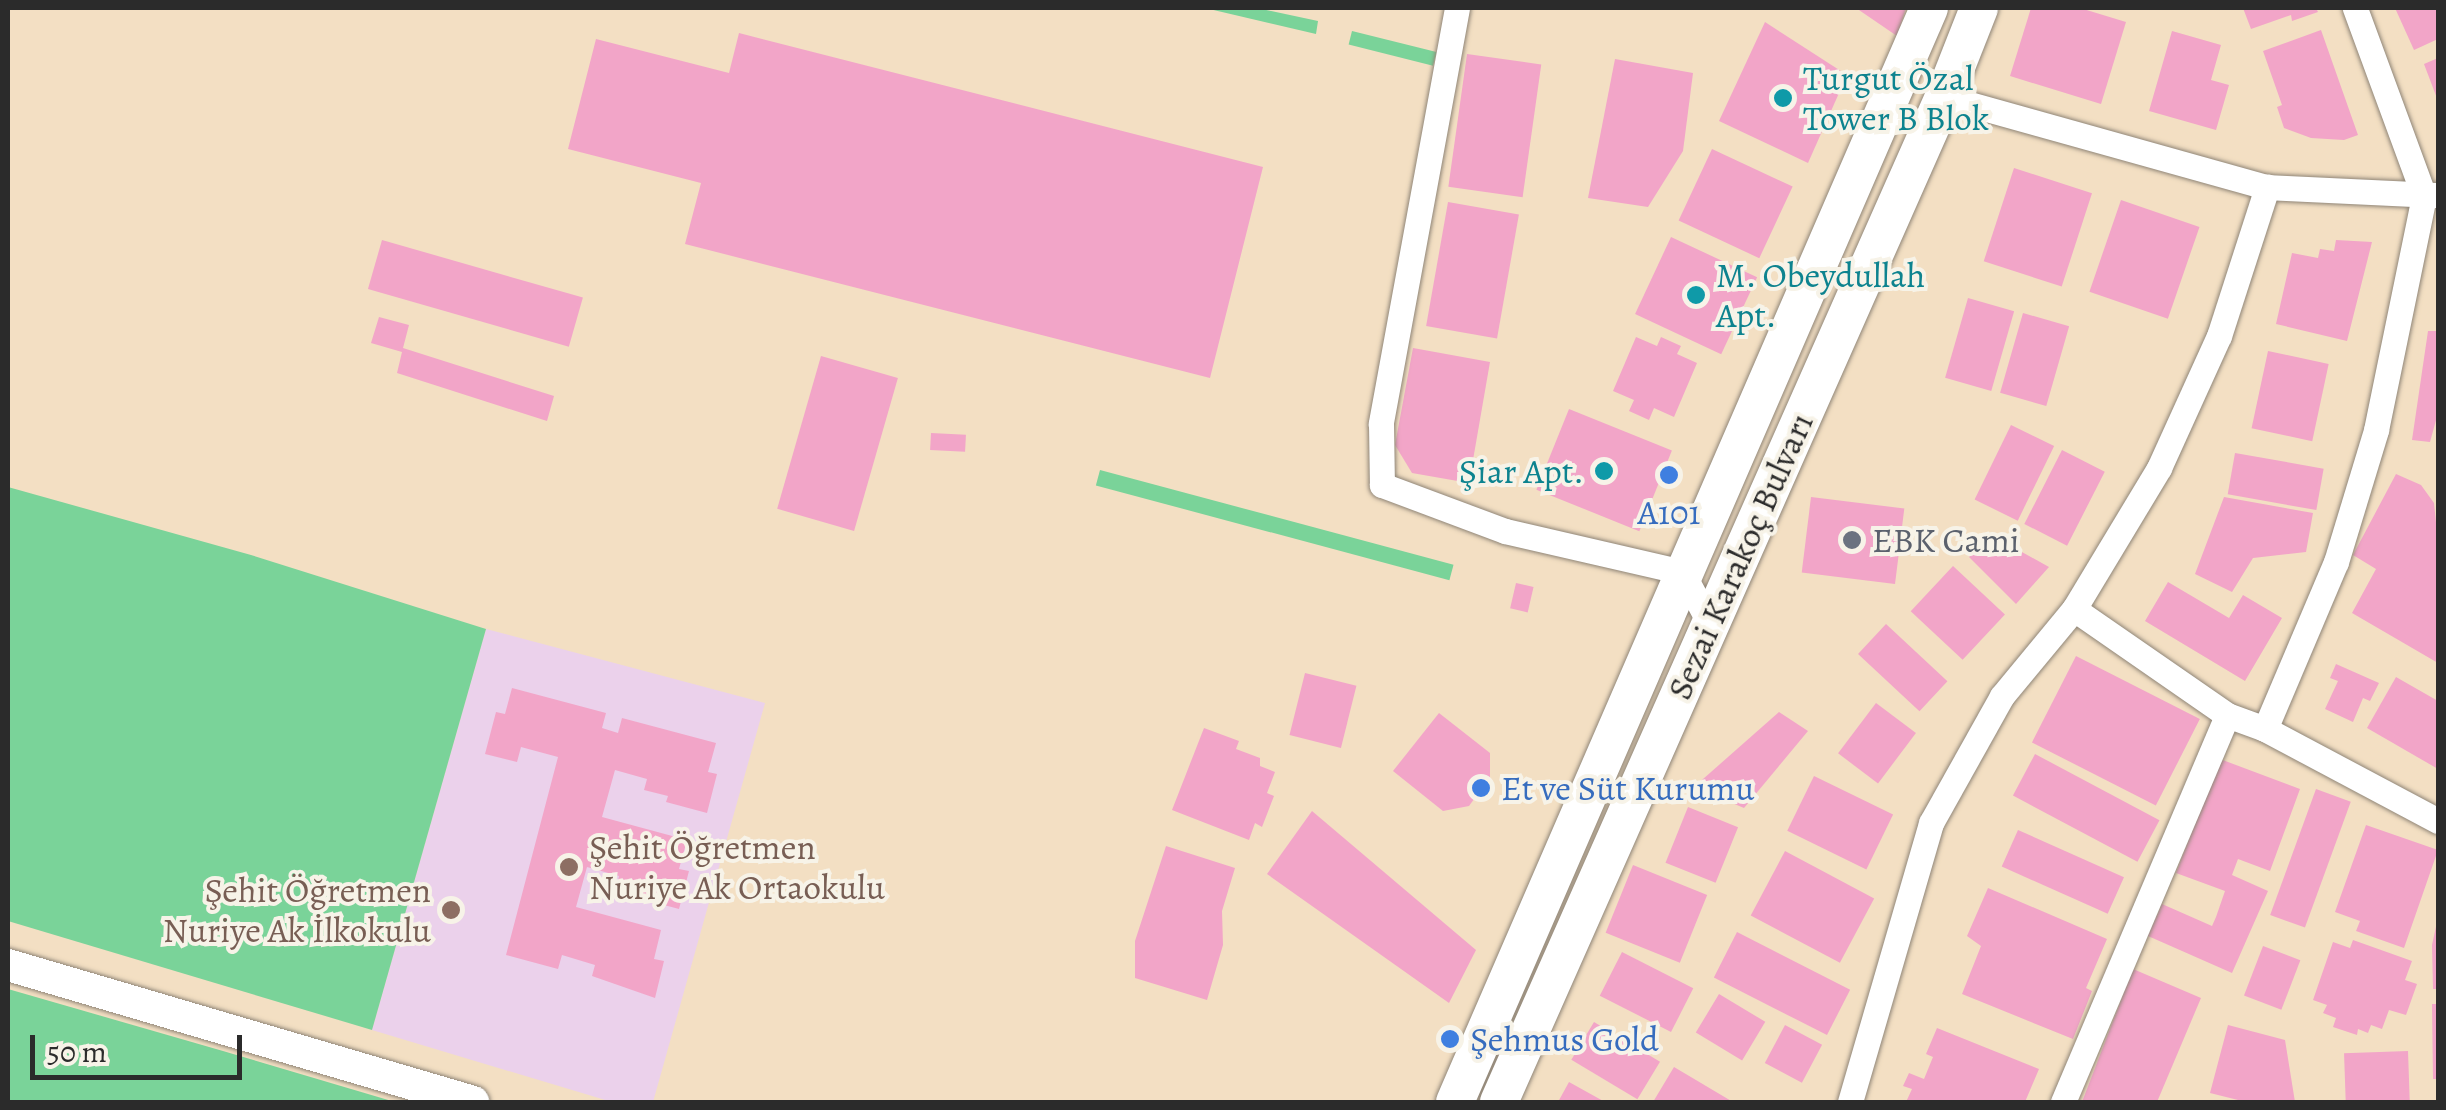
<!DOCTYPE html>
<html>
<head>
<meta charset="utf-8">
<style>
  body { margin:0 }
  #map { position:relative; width:2446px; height:1110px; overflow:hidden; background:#f3dfc3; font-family:Alegreya,serif }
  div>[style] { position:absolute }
  .built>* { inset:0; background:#ebd1eb }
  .green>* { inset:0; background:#7ad399; transform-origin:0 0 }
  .building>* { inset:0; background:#f2a5c8; transform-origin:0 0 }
  .roads { filter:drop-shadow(0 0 2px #8f8577) drop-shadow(0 0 2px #8f8577) }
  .minor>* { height:25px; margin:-12.5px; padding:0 12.5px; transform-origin:12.5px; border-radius:12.5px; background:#fff }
  .tertiary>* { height:32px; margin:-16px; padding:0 16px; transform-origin:16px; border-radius:16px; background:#fff }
  .secondary>* { height:38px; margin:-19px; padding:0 19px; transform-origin:19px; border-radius:19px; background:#fff }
  .dots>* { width:28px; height:28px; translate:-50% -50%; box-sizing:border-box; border:5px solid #f7f3e8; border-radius:50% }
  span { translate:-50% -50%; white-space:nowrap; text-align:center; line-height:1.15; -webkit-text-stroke:8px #f7f3e8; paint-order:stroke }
  .culture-label { font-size:35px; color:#0d838f }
  .left { translate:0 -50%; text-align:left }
  .right { translate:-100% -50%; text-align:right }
  .shop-label { font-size:35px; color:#366cbe }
  .worship-label { font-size:35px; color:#5b616d }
  .street-label { font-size:35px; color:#2b2b2b }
  .education-label { font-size:35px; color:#785e54 }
  .frame { position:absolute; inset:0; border:10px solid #2b2b2b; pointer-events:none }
  .scale { position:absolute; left:30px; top:1035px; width:212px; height:45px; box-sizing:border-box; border:5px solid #2b2b2b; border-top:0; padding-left:12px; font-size:30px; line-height:35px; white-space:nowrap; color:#2b2b2b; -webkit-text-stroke:8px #f7f3e8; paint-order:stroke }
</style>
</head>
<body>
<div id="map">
  <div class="built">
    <i style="clip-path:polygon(486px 629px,765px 703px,653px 1102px,612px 1102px,372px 1030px)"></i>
  </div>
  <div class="green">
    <i style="clip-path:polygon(1205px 8px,1257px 8px,1318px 21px,1316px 34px)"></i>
    <i style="left:1352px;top:31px;width:87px;height:14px;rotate:14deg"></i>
    <i style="left:1100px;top:470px;width:366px;height:16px;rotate:15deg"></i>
    <i style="clip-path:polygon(8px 487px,251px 555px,486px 629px,372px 1030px,8px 921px)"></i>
    <i style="clip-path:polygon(8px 989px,223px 1051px,395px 1102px,8px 1102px)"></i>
  </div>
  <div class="building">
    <i style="clip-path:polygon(1856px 8px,1906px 8px,1897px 36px)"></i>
    <i style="clip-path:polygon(2031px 8px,2080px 8px,2126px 22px,2101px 104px,2010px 76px)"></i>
    <i style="clip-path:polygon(2243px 8px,2316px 8px,2318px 12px,2292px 21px,2291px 15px,2251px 29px)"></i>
    <i style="clip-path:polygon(2395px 8px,2438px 8px,2438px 39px,2414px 50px)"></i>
    <i style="clip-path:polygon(1765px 22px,1847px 75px,1808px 163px,1719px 121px)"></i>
    <i style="clip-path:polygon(2321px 30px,2358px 135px,2344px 140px,2311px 138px,2284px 128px,2277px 107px,2282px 105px,2263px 51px)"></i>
    <i style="clip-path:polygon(2172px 31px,2221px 45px,2211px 80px,2229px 85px,2216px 130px,2149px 111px)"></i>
    <i style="clip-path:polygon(739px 33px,1263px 167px,1210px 378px,685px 244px,701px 183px,568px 149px,596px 39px,729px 73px)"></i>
    <i style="left:1467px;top:54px;width:75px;height:134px;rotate:8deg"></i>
    <i style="clip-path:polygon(2438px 58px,2438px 101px,2424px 64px)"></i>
    <i style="clip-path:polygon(1615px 59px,1693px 73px,1683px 151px,1648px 207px,1588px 198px)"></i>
    <i style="left:1712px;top:149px;width:89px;height:79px;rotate:25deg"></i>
    <i style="left:2014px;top:168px;width:82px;height:98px;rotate:18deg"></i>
    <i style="left:2121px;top:200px;width:83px;height:97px;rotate:19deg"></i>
    <i style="left:1448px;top:202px;width:72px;height:126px;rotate:10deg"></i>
    <i style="left:1671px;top:237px;width:95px;height:85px;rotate:25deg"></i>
    <i style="left:382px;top:240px;width:209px;height:51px;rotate:16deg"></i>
    <i style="clip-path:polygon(2336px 240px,2372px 242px,2347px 341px,2276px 324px,2292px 253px,2318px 258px,2320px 249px,2334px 251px)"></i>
    <i style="left:1968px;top:298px;width:48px;height:83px;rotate:16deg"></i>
    <i style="left:2023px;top:313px;width:48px;height:83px;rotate:16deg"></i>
    <i style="clip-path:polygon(379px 317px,409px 325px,403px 348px,554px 396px,547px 421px,397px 373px,402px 352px,371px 343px)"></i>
    <i style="clip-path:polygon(2428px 331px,2438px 331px,2438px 413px,2430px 442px,2412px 440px)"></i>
    <i style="clip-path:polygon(1636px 337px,1657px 346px,1661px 337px,1681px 346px,1677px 354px,1697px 363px,1674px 417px,1654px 408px,1649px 420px,1629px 411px,1634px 400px,1613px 391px)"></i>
    <i style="clip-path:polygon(1413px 348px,1490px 362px,1469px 483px,1412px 473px,1395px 445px)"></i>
    <i style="left:2268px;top:351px;width:62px;height:79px;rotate:12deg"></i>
    <i style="left:821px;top:356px;width:80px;height:159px;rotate:16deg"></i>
    <i style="left:1569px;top:409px;width:111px;height:87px;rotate:22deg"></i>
    <i style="left:2011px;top:425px;width:48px;height:83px;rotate:26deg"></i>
    <i style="left:931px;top:433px;width:35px;height:17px;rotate:3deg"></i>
    <i style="left:2062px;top:450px;width:48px;height:83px;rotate:27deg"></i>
    <i style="left:2235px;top:453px;width:90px;height:42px;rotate:10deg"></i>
    <i style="clip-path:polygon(2396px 474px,2421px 485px,2434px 503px,2438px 542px,2438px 663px,2352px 613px,2376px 569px,2353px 555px)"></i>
    <i style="left:1811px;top:497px;width:94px;height:76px;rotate:7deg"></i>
    <i style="clip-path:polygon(2224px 497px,2313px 513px,2306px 552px,2253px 558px,2232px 592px,2195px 574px)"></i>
    <i style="clip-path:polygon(1995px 537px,2049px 567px,2016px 604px,1969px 557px)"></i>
    <i style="left:1953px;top:566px;width:71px;height:62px;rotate:43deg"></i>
    <i style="clip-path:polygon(2168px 582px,2229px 618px,2243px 595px,2282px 618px,2245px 681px,2145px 621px)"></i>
    <i style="left:1516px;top:583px;width:18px;height:26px;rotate:13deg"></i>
    <i style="left:1886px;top:624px;width:84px;height:41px;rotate:43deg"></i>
    <i style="left:2076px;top:656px;width:139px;height:97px;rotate:27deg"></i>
    <i style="clip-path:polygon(2336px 664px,2379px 683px,2370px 701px,2363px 698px,2353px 722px,2325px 709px,2338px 681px,2330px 678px)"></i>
    <i style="left:1305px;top:673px;width:53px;height:64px;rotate:14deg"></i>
    <i style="clip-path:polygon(2396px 677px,2438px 701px,2438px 769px,2367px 728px)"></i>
    <i style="clip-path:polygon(512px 688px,606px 713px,602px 728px,618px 733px,622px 718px,716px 743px,708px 772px,717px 774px,707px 813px,666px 802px,668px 796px,644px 790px,647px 779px,615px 770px,602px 817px,687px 840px,679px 869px,689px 871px,679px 909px,638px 898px,640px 892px,617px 886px,619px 876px,587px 867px,576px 907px,661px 930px,654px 959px,664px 961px,655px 998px,592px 976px,595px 965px,562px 955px,558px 969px,506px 955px,558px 757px,521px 747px,517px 762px,485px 754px,496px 712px,505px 714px)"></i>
    <i style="left:1876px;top:703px;width:50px;height:63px;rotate:37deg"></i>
    <i style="clip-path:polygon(1779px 712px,1808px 731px,1744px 808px,1694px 787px)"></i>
    <i style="clip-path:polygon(1439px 713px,1490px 753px,1490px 777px,1469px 806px,1443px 811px,1393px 771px)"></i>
    <i style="clip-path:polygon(1204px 728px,1239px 741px,1236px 749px,1260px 758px,1260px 766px,1275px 772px,1267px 793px,1274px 796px,1262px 827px,1255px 823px,1249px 840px,1172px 810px)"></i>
    <i style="left:2035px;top:754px;width:141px;height:47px;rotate:28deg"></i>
    <i style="clip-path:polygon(2220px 759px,2300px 789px,2270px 871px,2238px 859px,2232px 875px,2268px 891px,2232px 973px,2148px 936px,2162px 904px,2212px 926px,2216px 917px,2225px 891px,2176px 873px)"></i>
    <i style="left:1814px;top:776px;width:88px;height:61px;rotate:26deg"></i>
    <i style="left:2316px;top:789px;width:37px;height:134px;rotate:20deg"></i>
    <i style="left:1688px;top:807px;width:54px;height:60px;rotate:22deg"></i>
    <i style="clip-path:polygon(1312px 811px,1476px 950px,1449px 1003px,1267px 874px)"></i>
    <i style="clip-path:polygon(2366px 825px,2438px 850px,2404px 948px,2356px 931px,2360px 921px,2335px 912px)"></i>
    <i style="left:2018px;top:830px;width:116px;height:40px;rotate:24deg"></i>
    <i style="clip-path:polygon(1166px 846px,1235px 868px,1222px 911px,1223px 945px,1207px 1000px,1135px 978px,1135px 941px)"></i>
    <i style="left:1785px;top:851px;width:101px;height:73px;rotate:28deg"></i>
    <i style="left:1633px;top:865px;width:80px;height:73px;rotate:22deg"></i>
    <i style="clip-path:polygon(1988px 888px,2107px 939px,2086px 988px,2092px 991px,2073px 1039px,1962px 994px,1981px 946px,1967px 936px)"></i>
    <i style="clip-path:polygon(2437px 922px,2438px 989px,2433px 989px,2432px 945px)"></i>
    <i style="left:1737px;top:932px;width:127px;height:51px;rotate:27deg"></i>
    <i style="clip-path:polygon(2353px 940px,2412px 961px,2405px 980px,2417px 984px,2406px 1015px,2389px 1010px,2382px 1029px,2371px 1025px,2368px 1033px,2358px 1029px,2357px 1035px,2333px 1027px,2336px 1018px,2323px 1013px,2327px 1005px,2313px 1000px,2333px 942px,2350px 948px)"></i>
    <i style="left:2263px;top:946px;width:40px;height:53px;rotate:21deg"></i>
    <i style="left:1622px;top:952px;width:80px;height:49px;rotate:27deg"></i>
    <i style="clip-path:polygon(2133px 969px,2201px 998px,2157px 1102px,2082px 1102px)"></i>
    <i style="left:1719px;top:994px;width:54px;height:45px;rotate:31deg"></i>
    <i style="clip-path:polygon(2432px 1004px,2438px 1004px,2438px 1079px,2433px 1079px)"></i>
    <i style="left:1594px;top:1022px;width:77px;height:44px;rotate:31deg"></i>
    <i style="left:1785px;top:1025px;width:42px;height:43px;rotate:28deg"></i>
    <i style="clip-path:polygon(2228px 1025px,2285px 1040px,2295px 1102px,2246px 1102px,2210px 1093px)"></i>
    <i style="clip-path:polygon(1937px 1028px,2039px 1069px,2025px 1102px,1906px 1102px,1912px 1089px,1903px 1086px,1909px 1073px,1924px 1079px,1933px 1057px,1926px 1054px)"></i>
    <i style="left:2408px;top:1051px;width:51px;height:64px;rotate:88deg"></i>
    <i style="clip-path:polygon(1674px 1067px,1733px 1102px,1653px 1102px)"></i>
    <i style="clip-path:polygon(1569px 1082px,1605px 1102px,1558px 1102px)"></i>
  </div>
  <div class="roads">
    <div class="minor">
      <i style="left:1457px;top:8px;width:423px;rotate:100.4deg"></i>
      <i style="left:1381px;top:424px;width:61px;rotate:89.1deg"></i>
      <i style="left:1382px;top:485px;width:131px;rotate:20.5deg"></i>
      <i style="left:1505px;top:531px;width:182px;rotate:13deg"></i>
      <i style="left:1682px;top:572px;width:59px;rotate:61.7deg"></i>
      <i style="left:1944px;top:97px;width:335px;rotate:15.6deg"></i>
      <i style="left:2267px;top:187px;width:171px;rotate:2.7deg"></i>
      <i style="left:2074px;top:609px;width:186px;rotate:34.7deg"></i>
      <i style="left:2227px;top:715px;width:40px;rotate:20.2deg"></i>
      <i style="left:2265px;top:729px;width:196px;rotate:28deg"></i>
      <i style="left:2265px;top:729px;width:181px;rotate:-67deg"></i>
      <i style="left:2336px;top:562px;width:138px;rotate:-73.1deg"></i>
      <i style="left:2376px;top:430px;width:239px;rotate:-78.4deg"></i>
      <i style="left:2424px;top:196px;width:200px;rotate:-110.2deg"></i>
      <i style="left:1850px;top:1102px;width:291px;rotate:-73.8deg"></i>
      <i style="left:1931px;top:823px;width:145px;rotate:-60.8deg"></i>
      <i style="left:2002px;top:696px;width:113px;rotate:-50.4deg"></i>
      <i style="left:2074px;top:609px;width:165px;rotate:-58.9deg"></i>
      <i style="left:2159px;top:468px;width:145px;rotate:-65.6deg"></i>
      <i style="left:2219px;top:336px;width:157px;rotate:-72.1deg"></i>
      <i style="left:2063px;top:1102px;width:420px;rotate:-67deg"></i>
    </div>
    <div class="tertiary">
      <i style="left:8px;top:965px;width:485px;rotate:16.4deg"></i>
    </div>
    <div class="secondary">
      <i style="left:1455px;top:1102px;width:1192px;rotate:-66.57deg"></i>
      <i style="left:1499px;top:1102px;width:1099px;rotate:-66.12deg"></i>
      <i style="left:1944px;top:97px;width:96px;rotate:-68.5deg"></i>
    </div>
  </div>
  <div class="dots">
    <i style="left:1783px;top:98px;background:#0f9aa8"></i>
    <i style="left:1696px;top:295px;background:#0f9aa8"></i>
    <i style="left:1604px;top:471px;background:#0f9aa8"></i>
    <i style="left:1669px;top:475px;background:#3f7fe0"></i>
    <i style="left:1852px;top:540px;background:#6b7280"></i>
    <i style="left:1481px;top:788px;background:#3f7fe0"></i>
    <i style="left:569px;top:867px;background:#8d6e63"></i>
    <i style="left:451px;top:910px;background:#8d6e63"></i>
    <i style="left:1450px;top:1039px;background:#3f7fe0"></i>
  </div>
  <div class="culture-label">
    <span class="left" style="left:1803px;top:98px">Turgut Özal<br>Tower B Blok</span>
    <span class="left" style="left:1716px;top:295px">M. Obeydullah<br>Apt.</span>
    <span class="right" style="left:1584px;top:471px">Şiar Apt.</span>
  </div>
  <div class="shop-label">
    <span style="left:1669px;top:512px">A101</span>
    <span class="left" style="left:1501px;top:788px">Et ve Süt Kurumu</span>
    <span class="left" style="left:1470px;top:1039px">Şehmus Gold</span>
  </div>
  <div class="worship-label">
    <span class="left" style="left:1872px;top:540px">EBK Cami</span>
  </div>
  <div class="street-label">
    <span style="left:1740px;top:556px;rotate:-66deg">Sezai Karakoç Bulvarı</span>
  </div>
  <div class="education-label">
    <span class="left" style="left:589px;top:867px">Şehit Öğretmen<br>Nuriye Ak Ortaokulu</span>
    <span class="right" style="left:431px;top:910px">Şehit Öğretmen<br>Nuriye Ak İlkokulu</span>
  </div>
  <div class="frame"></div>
  <div class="scale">50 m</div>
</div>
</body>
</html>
